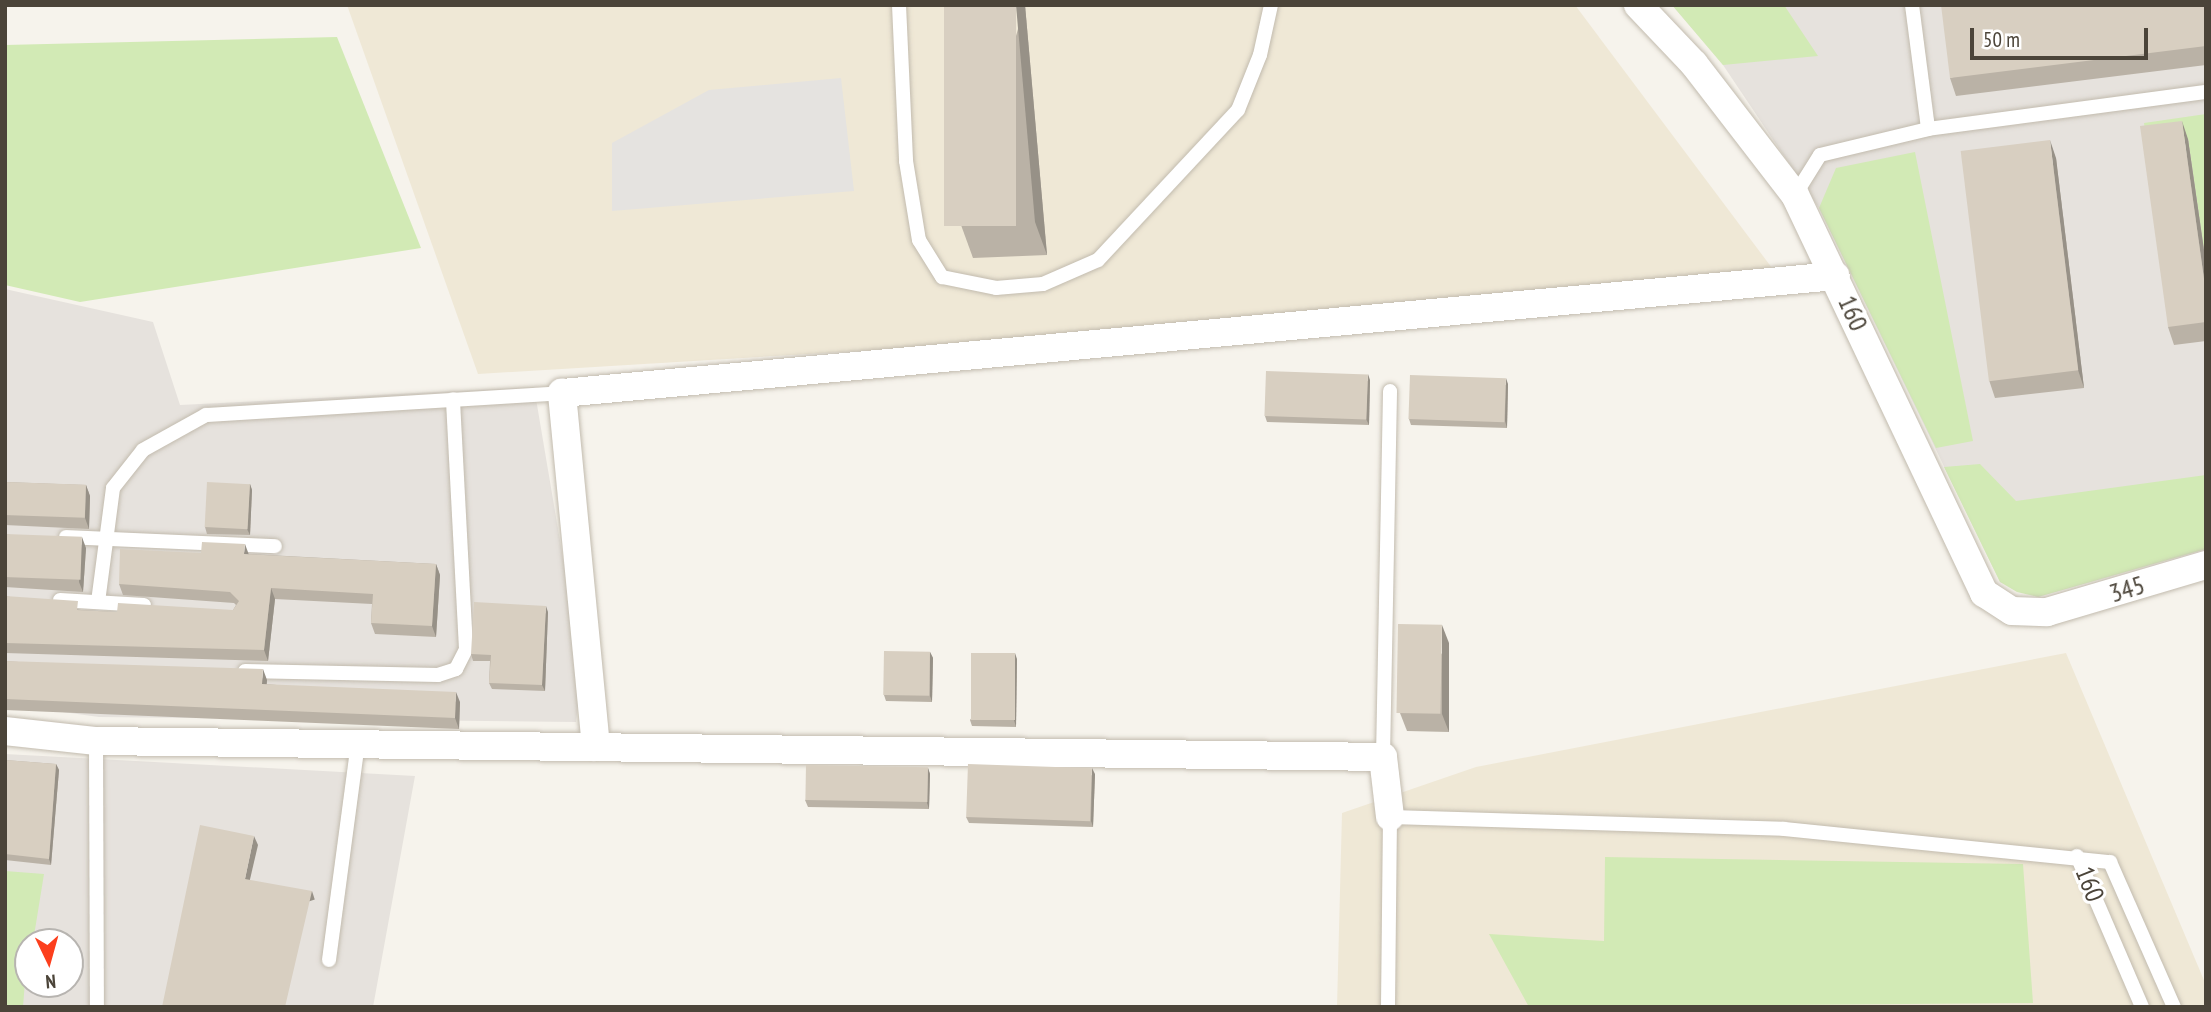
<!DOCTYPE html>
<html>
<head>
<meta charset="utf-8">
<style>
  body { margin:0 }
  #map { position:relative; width:2211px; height:1012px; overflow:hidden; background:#f6f3ec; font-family:"PT Sans Narrow",sans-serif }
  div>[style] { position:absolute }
  .industrial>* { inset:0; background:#e6e2dd }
  .education>* { inset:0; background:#efe8d6 }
  .green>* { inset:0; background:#d2eab5 }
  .parking>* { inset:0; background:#e5e3e0 }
  .roads { filter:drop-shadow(0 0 2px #c2bbae) drop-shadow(0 0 2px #c2bbae) }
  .service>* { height:14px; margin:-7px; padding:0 7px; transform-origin:7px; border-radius:7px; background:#fff }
  .minor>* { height:28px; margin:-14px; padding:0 14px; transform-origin:14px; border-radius:14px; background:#fff }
  .wall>* { inset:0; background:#bab2a6 }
  .shaded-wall>* { inset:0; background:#979187; transform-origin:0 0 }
  .building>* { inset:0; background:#d8cfc1; transform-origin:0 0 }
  span { translate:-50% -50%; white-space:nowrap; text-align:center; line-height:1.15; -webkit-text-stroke:6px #fff; paint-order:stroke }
  .street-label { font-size:26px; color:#4b4439 }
  .frame { position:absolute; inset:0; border:7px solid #4b4439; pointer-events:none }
  .north { position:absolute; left:14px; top:928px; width:70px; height:70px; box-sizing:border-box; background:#fff; border:2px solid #b7b4b0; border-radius:50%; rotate:175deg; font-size:19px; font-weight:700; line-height:28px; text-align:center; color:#4b4439 }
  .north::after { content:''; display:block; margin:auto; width:24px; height:32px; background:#fc3f1d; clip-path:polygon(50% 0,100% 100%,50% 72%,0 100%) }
  .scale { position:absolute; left:1970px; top:28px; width:178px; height:32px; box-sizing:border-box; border:4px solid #4b4439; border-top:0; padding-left:9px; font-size:21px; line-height:24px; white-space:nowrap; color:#4b4439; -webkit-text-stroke:5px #fff; paint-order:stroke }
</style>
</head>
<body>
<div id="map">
  <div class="industrial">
    <i style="clip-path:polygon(1672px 5px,2206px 5px,2206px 549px,2038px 597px,2000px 582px,1819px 208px,1723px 65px)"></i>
    <i style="clip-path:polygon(5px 289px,153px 322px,180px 405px,534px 387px,582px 671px,576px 722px,99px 717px,5px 704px)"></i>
    <i style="clip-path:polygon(evenodd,5px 754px,415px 776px,373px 1007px,5px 1007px,5px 754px,28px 942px,70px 942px,70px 984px,28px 984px,28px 942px)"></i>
  </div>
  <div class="education">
    <i style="clip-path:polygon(347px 5px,1575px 5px,1772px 268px,909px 348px,478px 374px)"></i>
    <i style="clip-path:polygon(2066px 653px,2206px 985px,2206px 1007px,1337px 1007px,1342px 813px,1476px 767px)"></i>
  </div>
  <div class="green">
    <i style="clip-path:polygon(1672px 5px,1784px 5px,1818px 56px,1723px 65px)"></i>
    <i style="clip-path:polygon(337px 37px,421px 248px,80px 302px,5px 285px,5px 45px)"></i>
    <i style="clip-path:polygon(2206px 114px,2206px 264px,2188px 139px,2147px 144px,2144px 123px)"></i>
    <i style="clip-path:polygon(1915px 152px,1973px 441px,1936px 448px,1819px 208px,1836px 168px)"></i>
    <i style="clip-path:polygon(1980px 464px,2016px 501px,2206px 475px,2206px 549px,2038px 597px,2017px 592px,2000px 582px,1944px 467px)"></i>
    <i style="clip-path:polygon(1605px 857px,2023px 864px,2033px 1003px,1529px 1007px,1489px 934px,1604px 941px)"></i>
    <i style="clip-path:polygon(5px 871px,44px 874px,33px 942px,28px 942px,23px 1007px,5px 1007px)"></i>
  </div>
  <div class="parking">
    <i style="clip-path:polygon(841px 78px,854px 191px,612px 211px,612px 143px,709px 90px)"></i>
  </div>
  <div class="roads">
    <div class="service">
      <i style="left:899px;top:5px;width:156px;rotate:87.4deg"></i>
      <i style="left:906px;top:161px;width:80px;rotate:80.7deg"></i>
      <i style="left:919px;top:240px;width:44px;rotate:58.1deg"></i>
      <i style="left:942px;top:277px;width:55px;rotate:11.5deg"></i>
      <i style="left:996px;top:288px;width:47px;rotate:-4.9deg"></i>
      <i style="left:1043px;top:284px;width:60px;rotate:-23.6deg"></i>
      <i style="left:1098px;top:260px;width:205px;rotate:-47deg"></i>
      <i style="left:1238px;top:110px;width:59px;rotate:-68.2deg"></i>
      <i style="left:1260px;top:55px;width:51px;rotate:-77.6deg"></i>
      <i style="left:1912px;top:5px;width:125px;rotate:82.6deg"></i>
      <i style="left:1928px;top:129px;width:280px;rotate:-7.6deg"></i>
      <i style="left:1795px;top:195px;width:47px;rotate:-58deg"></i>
      <i style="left:1820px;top:155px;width:111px;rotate:-13.5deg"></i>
      <i style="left:66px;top:537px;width:209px;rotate:2.5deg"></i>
      <i style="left:60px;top:600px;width:84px;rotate:3.4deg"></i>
      <i style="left:98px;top:602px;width:115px;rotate:-82.5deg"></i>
      <i style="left:113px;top:488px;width:48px;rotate:-51.7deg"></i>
      <i style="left:143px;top:450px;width:72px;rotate:-29.1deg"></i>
      <i style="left:206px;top:415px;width:357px;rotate:-3.5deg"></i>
      <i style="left:245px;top:671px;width:193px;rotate:1.2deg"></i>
      <i style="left:438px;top:675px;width:19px;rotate:-18deg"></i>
      <i style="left:456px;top:669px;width:22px;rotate:-63deg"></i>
      <i style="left:466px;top:649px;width:250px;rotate:-93deg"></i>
      <i style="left:96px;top:741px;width:266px;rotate:89.8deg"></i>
      <i style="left:1383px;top:757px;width:366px;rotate:-88.9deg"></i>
      <i style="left:2077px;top:856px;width:164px;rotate:66.7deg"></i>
      <i style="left:329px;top:960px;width:218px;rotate:-82.4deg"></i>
      <i style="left:1388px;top:1007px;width:190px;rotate:-89.4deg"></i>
      <i style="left:1390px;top:817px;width:394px;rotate:1.7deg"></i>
      <i style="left:1784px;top:829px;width:328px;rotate:5.8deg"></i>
      <i style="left:2110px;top:862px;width:158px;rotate:66.2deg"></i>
    </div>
    <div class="minor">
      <i style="left:1638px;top:5px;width:81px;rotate:46.5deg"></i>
      <i style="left:1694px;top:64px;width:165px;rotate:52.4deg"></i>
      <i style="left:1795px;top:195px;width:441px;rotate:64.6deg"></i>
      <i style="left:1984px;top:593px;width:33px;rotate:33deg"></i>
      <i style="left:2012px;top:611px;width:35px;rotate:2deg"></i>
      <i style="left:2047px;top:612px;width:166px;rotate:-16.5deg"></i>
      <i style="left:5px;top:731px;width:92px;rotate:6.3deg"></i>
      <i style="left:96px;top:741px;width:1287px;rotate:0.71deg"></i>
      <i style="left:1383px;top:757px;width:60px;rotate:83.3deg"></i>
      <i style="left:596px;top:747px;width:356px;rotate:-95.5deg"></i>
      <i style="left:562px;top:393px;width:1279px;rotate:-5.25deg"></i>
    </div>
  </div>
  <div class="wall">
    <i style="clip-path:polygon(1025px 5px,1047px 255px,973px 258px,961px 225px)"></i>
    <i style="clip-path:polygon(2206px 5px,2206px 65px,1956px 96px,1950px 78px)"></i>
    <i style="clip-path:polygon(2188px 139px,2206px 264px,2206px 341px,2174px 345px,2168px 327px)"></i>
    <i style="clip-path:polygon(2056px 158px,2084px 388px,1995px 398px,1989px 380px)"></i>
    <i style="clip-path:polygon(1370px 380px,1369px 425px,1267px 422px,1265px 416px)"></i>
    <i style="clip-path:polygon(1508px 384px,1507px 428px,1411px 425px,1409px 419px)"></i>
    <i style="clip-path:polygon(5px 482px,86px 485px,90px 496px,89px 529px,5px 525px)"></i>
    <i style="clip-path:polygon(250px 484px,252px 490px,250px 535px,207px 534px,205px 527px)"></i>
    <i style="clip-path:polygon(5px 534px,86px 548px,83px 592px,5px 587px)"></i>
    <i style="clip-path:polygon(201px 553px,249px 554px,436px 564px,440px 575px,436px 637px,375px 634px,371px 623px,372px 604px,275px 599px,268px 661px,5px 653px,5px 596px,81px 610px,117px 612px,233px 610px,236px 605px,234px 603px,123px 595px,119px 584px)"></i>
    <i style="clip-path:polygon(548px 612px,545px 691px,492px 689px,489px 683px,490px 661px,473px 661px,471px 654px)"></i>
    <i style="clip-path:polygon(1449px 643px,1449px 732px,1407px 731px,1400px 713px)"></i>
    <i style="clip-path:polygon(930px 652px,933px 658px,932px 702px,886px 701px,884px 695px)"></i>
    <i style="clip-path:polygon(1017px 659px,1016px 727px,972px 726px,970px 720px)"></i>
    <i style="clip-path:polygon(5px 661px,267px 680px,266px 684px,460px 702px,459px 729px,5px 710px)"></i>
    <i style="clip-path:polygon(5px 760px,56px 764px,59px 770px,51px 865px,5px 860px)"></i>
    <i style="clip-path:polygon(928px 768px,930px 774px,929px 809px,808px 807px,805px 800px)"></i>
    <i style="clip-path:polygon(1095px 774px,1093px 827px,969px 823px,966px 817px)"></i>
  </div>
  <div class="shaded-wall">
    <i style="clip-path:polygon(1016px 5px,1025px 5px,1047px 255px,1035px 222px)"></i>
    <i style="clip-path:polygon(2182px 121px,2188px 139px,2206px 264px,2206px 293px)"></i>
    <i style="clip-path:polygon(2050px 140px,2056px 158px,2084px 388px,2078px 370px)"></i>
    <i style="clip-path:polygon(1368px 374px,1370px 380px,1369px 425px,1366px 419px)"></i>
    <i style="clip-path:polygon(1506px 378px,1508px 384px,1507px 428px,1505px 421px)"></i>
    <i style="clip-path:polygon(250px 484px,252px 490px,250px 535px,247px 529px)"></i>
    <i style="clip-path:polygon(86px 485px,90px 496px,89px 529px,85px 518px)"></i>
    <i style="clip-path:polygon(82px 537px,86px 548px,83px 592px,79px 582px)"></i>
    <i style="clip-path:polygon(245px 544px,249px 555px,244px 554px)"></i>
    <i style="clip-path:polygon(436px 564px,440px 575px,436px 637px,432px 626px)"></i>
    <i style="clip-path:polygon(271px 588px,275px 599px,268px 661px,264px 650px)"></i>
    <i style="clip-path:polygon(546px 606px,548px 612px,545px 691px,542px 685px)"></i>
    <i style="clip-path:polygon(1442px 625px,1449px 643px,1449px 732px,1442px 714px)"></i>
    <i style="clip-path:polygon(930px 652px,933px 658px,932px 702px,930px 696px)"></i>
    <i style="clip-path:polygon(1015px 653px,1017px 659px,1016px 727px,1014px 720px)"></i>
    <i style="clip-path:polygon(263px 669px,267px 680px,266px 695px,262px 684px)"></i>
    <i style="clip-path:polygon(456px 692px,460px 702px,459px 729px,455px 718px)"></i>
    <i style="clip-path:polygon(56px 764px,59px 770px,51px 865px,49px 859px)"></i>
    <i style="clip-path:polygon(928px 768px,930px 774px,929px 809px,927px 803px)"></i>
    <i style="clip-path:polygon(1092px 768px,1095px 774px,1093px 827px,1091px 821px)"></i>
    <i style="clip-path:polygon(254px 836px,258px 845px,248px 888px,245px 879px)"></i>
    <i style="left:312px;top:891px;width:9px;height:119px;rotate:72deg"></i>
  </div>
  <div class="building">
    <i style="left:944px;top:5px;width:72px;height:221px"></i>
    <i style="clip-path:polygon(1941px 5px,2206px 5px,2206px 46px,1950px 78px)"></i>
    <i style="clip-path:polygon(2182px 121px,2206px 293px,2206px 322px,2168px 327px,2140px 126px)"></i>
    <i style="left:2050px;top:140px;width:232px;height:90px;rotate:83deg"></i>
    <i style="left:1266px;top:371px;width:102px;height:45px;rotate:2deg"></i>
    <i style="left:1410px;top:375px;width:96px;height:44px;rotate:2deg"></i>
    <i style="left:5px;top:482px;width:81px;height:33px;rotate:2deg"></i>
    <i style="left:207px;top:482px;width:43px;height:45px;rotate:3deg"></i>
    <i style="left:5px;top:534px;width:77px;height:43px;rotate:2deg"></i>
    <i style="clip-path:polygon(202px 542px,245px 544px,244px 554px,436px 564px,432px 626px,371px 623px,373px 594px,271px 588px,264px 650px,5px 643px,5px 596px,78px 601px,77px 610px,117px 612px,118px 603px,233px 610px,239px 601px,230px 592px,119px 584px,120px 549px,201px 553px)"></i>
    <i style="clip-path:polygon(474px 602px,546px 606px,542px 685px,489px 683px,491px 655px,471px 654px)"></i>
    <i style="left:1398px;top:624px;width:44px;height:89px;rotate:1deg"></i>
    <i style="left:884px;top:651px;width:46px;height:44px;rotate:1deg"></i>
    <i style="left:971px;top:653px;width:44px;height:67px"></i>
    <i style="clip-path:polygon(5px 661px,263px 669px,262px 684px,456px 692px,455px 718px,5px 699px)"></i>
    <i style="clip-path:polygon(5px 760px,56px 764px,49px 859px,5px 854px)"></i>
    <i style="left:968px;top:764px;width:124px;height:53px;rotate:2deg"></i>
    <i style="left:806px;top:765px;width:122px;height:35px;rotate:1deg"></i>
    <i style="clip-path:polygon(200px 825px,254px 836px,245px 879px,312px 891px,285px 1007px,162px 1007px)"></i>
  </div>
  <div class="street-label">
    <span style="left:1853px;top:313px;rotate:66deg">160</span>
    <span style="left:2127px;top:589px;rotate:-17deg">345</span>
    <span style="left:2090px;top:884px;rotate:68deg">160</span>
  </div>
  <div class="frame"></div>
  <div class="north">N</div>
  <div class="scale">50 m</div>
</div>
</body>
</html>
